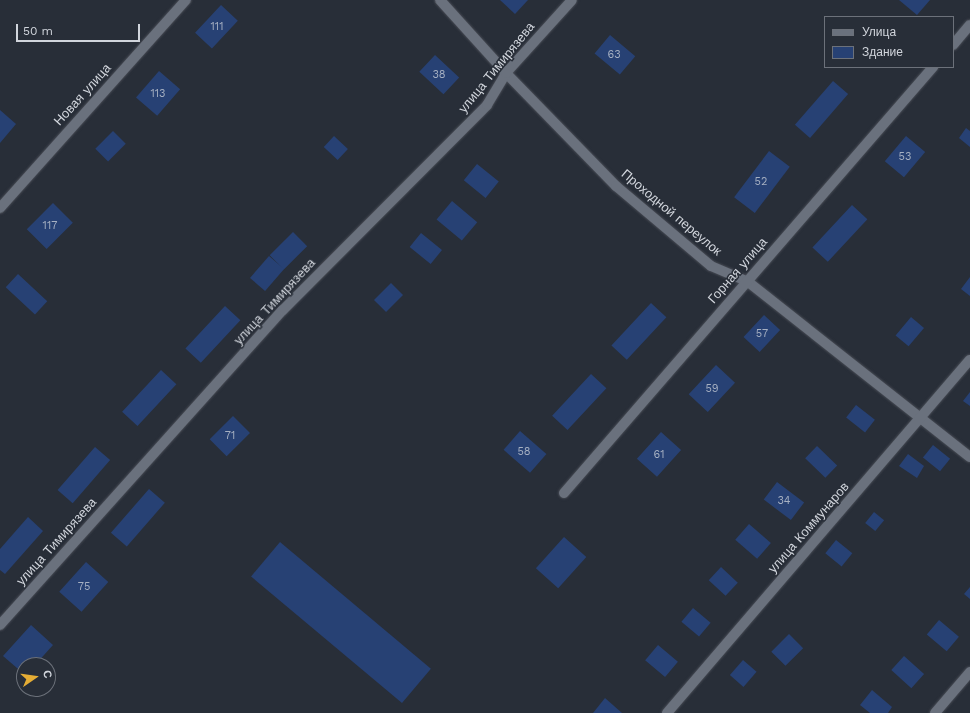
<!DOCTYPE html>
<html>
<head>
<meta charset="utf-8">
<style>
  body { margin:0 }
  #map { position:relative; width:970px; height:713px; overflow:hidden; background:#282e38; font-family:"Work Sans",sans-serif }
  div>[style] { position:absolute }
  .building>* { inset:0; background:#274174; transform-origin:0 0 }
  .roads { filter:drop-shadow(0 0 1px #474b54) drop-shadow(0 0 1px #474b54) }
  .minor>* { height:10px; margin:-5px; padding:0 5px; transform-origin:5px; border-radius:5px; background:#6a717d }
  span { translate:-50% -50%; white-space:nowrap; text-align:center; line-height:1.15; -webkit-text-stroke:3px #282e38; paint-order:stroke }
  .number-label { font-size:11px; color:#a6b0c2 }
  .number-label span { -webkit-text-stroke-width:0 }
  .street-label { font-size:13px; color:#d1d5dc }
  .legend { position:absolute; left:824px; top:16px; width:130px; height:52px; box-sizing:border-box; background:#282e38; border:1px solid #6c717a; margin:0; padding:5px 7px; list-style:none; font-size:12px; color:#d1d5dc }
  .legend li { display:flex; align-items:center; gap:8px; height:20px }
  .legend b { width:20px; border:1px solid #6c717a }
  .north { position:absolute; left:16px; top:657px; width:40px; height:40px; box-sizing:border-box; background:#282e38; border:1px solid #6c717a; border-radius:50%; rotate:77deg; font-size:11px; font-weight:700; line-height:16px; text-align:center; color:#d1d5dc }
  .north::after { content:''; display:block; margin:auto; width:14px; height:18px; background:#e5ad35; clip-path:polygon(50% 0,100% 100%,50% 72%,0 100%) }
  .scale { position:absolute; left:16px; top:24px; width:124px; height:18px; box-sizing:border-box; border:2px solid #d1d5dc; border-top:0; padding-left:5px; font-size:12px; line-height:14px; white-space:nowrap; color:#d1d5dc; -webkit-text-stroke:3px #282e38; paint-order:stroke }
</style>
</head>
<body>
<div id="map">
  <div class="building">
    <i style="clip-path:polygon(500px 0,528px 0,515px 14px)"></i>
    <i style="clip-path:polygon(899px 0,930px 0,917px 15px)"></i>
    <i style="left:221px;top:5px;width:23px;height:38px;rotate:43deg"></i>
    <i style="left:610px;top:35px;width:33px;height:24px;rotate:40deg"></i>
    <i style="left:435px;top:55px;width:33px;height:23px;rotate:43deg"></i>
    <i style="left:159px;top:71px;width:28px;height:35px;rotate:41deg"></i>
    <i style="left:833px;top:81px;width:20px;height:58px;rotate:41deg"></i>
    <i style="clip-path:polygon(0 110px,16px 124px,0 143px)"></i>
    <i style="clip-path:polygon(966px 128px,970px 131px,970px 147px,959px 138px)"></i>
    <i style="left:113px;top:131px;width:18px;height:25px;rotate:45deg"></i>
    <i style="left:334px;top:136px;width:19px;height:15px;rotate:43deg"></i>
    <i style="left:906px;top:136px;width:25px;height:33px;rotate:40deg"></i>
    <i style="left:769px;top:151px;width:26px;height:58px;rotate:37deg"></i>
    <i style="left:477px;top:164px;width:28px;height:21px;rotate:39deg"></i>
    <i style="left:452px;top:201px;width:33px;height:24px;rotate:40deg"></i>
    <i style="left:53px;top:203px;width:28px;height:37px;rotate:45deg"></i>
    <i style="left:852px;top:205px;width:21px;height:58px;rotate:43deg"></i>
    <i style="left:293px;top:232px;width:20px;height:33px;rotate:45deg"></i>
    <i style="left:421px;top:233px;width:27px;height:18px;rotate:39deg"></i>
    <i style="left:269px;top:256px;width:20px;height:29px;rotate:41deg"></i>
    <i style="left:18px;top:274px;width:40px;height:18px;rotate:43deg"></i>
    <i style="clip-path:polygon(970px 277px,970px 296px,961px 289px)"></i>
    <i style="left:391px;top:283px;width:17px;height:24px;rotate:45deg"></i>
    <i style="left:651px;top:303px;width:21px;height:58px;rotate:43deg"></i>
    <i style="left:225px;top:306px;width:21px;height:58px;rotate:43deg"></i>
    <i style="left:764px;top:315px;width:22px;height:30px;rotate:43deg"></i>
    <i style="left:911px;top:317px;width:17px;height:24px;rotate:40deg"></i>
    <i style="left:716px;top:365px;width:26px;height:40px;rotate:43deg"></i>
    <i style="left:161px;top:370px;width:21px;height:57px;rotate:43deg"></i>
    <i style="left:591px;top:374px;width:21px;height:57px;rotate:43deg"></i>
    <i style="clip-path:polygon(970px 392px,970px 406px,963px 401px)"></i>
    <i style="left:856px;top:405px;width:24px;height:16px;rotate:38deg"></i>
    <i style="left:233px;top:416px;width:24px;height:33px;rotate:45deg"></i>
    <i style="left:520px;top:431px;width:35px;height:25px;rotate:41deg"></i>
    <i style="left:661px;top:432px;width:27px;height:36px;rotate:42deg"></i>
    <i style="left:933px;top:445px;width:22px;height:16px;rotate:39deg"></i>
    <i style="left:817px;top:446px;width:28px;height:17px;rotate:44deg"></i>
    <i style="left:95px;top:447px;width:20px;height:57px;rotate:41deg"></i>
    <i style="clip-path:polygon(908px 454px,924px 466px,917px 478px,899px 466px)"></i>
    <i style="left:777px;top:482px;width:34px;height:22px;rotate:37deg"></i>
    <i style="left:149px;top:489px;width:21px;height:58px;rotate:41deg"></i>
    <i style="left:874px;top:512px;width:13px;height:14px;rotate:39deg"></i>
    <i style="clip-path:polygon(28px 517px,43px 531px,5px 574px,0 570px,0 549px)"></i>
    <i style="left:749px;top:524px;width:29px;height:21px;rotate:41deg"></i>
    <i style="left:564px;top:537px;width:30px;height:42px;rotate:42deg"></i>
    <i style="left:836px;top:540px;width:21px;height:17px;rotate:39deg"></i>
    <i style="left:280px;top:542px;width:197px;height:45px;rotate:40deg"></i>
    <i style="left:86px;top:562px;width:30px;height:40px;rotate:42deg"></i>
    <i style="left:721px;top:567px;width:23px;height:18px;rotate:43deg"></i>
    <i style="clip-path:polygon(970px 587px,970px 599px,964px 594px)"></i>
    <i style="left:693px;top:608px;width:23px;height:18px;rotate:40deg"></i>
    <i style="left:939px;top:620px;width:26px;height:19px;rotate:40deg"></i>
    <i style="clip-path:polygon(31px 625px,53px 645px,35px 665px,24px 665px,24px 674px,3px 656px)"></i>
    <i style="left:789px;top:634px;width:20px;height:25px;rotate:45deg"></i>
    <i style="left:658px;top:645px;width:26px;height:20px;rotate:40deg"></i>
    <i style="left:904px;top:656px;width:27px;height:19px;rotate:42deg"></i>
    <i style="left:743px;top:660px;width:18px;height:20px;rotate:41deg"></i>
    <i style="clip-path:polygon(872px 690px,892px 707px,888px 713px,870px 713px,860px 705px)"></i>
    <i style="clip-path:polygon(605px 698px,622px 713px,593px 713px)"></i>
  </div>
  <div class="roads">
    <div class="minor">
      <i style="left:440px;top:0;width:98px;rotate:47.9deg"></i>
      <i style="left:506px;top:73px;width:158px;rotate:45.8deg"></i>
      <i style="left:616px;top:186px;width:124px;rotate:40.1deg"></i>
      <i style="left:711px;top:266px;width:39px;rotate:23deg"></i>
      <i style="left:747px;top:281px;width:284px;rotate:38.3deg"></i>
      <i style="left:953px;top:45px;width:26px;rotate:-50deg"></i>
      <i style="left:0;top:208px;width:279px;rotate:-48.2deg"></i>
      <i style="left:564px;top:493px;width:564px;rotate:-49.1deg"></i>
      <i style="left:0;top:625px;width:423px;rotate:-48.1deg"></i>
      <i style="left:283px;top:310px;width:289px;rotate:-45.1deg"></i>
      <i style="left:487px;top:105px;width:37px;rotate:-59deg"></i>
      <i style="left:506px;top:73px;width:98px;rotate:-47.9deg"></i>
      <i style="left:667px;top:713px;width:465px;rotate:-49.4deg"></i>
      <i style="left:935px;top:713px;width:54px;rotate:-49.5deg"></i>
    </div>
  </div>
  <div class="number-label">
    <span style="left:217px;top:27px">111</span>
    <span style="left:614px;top:55px">63</span>
    <span style="left:439px;top:75px">38</span>
    <span style="left:158px;top:94px">113</span>
    <span style="left:905px;top:157px">53</span>
    <span style="left:761px;top:182px">52</span>
    <span style="left:50px;top:226px">117</span>
    <span style="left:762px;top:334px">57</span>
    <span style="left:712px;top:389px">59</span>
    <span style="left:230px;top:436px">71</span>
    <span style="left:524px;top:452px">58</span>
    <span style="left:659px;top:455px">61</span>
    <span style="left:784px;top:501px">34</span>
    <span style="left:84px;top:587px">75</span>
  </div>
  <div class="street-label">
    <span style="left:497px;top:68px;rotate:-51deg">улица Тимирязева</span>
    <span style="left:83px;top:95px;rotate:-48deg">Новая улица</span>
    <span style="left:671px;top:213px;rotate:40deg">Проходной переулок</span>
    <span style="left:738px;top:271px;rotate:-49deg">Горная улица</span>
    <span style="left:275px;top:302px;rotate:-47deg">улица Тимирязева</span>
    <span style="left:809px;top:528px;rotate:-49deg">улица Коммунаров</span>
    <span style="left:57px;top:542px;rotate:-48deg">улица Тимирязева</span>
  </div>
  <ul class="legend">
  <li><b style="height:5px;background:#6a717d"></b>Улица</li>
  <li><b style="height:11px;background:#274174"></b>Здание</li>
  </ul>
  <div class="north">С</div>
  <div class="scale">50 m</div>
</div>
</body>
</html>
